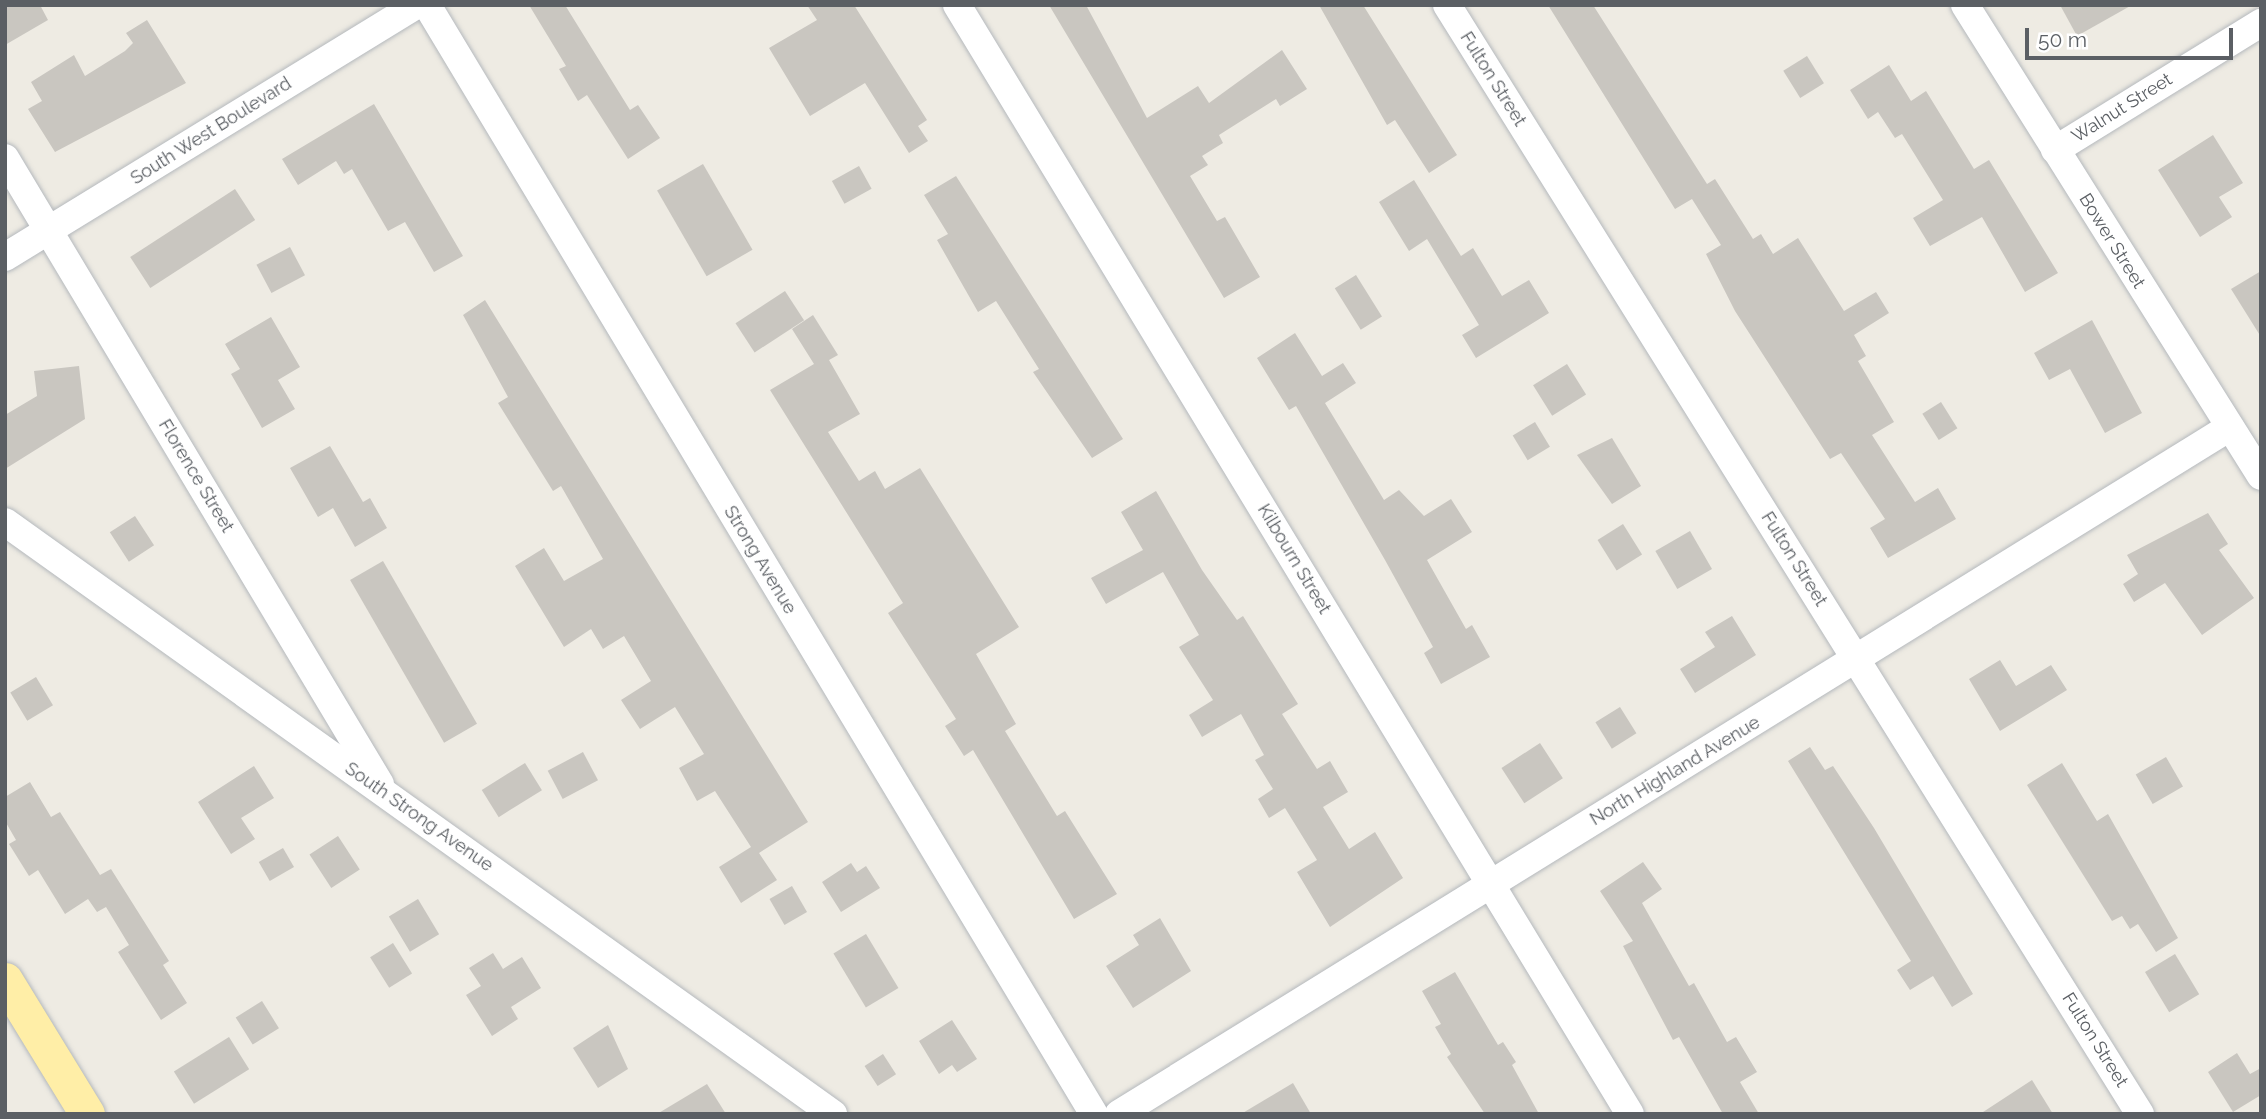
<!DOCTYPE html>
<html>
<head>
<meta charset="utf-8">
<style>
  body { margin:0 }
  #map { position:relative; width:2266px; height:1119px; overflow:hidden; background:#eeebe3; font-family:Raleway,sans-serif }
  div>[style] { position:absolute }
  .building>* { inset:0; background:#c9c6c0; transform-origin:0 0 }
  .roads { filter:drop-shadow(0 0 2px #b5b9bd) drop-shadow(0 0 2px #b5b9bd) }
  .minor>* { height:28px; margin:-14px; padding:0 14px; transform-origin:14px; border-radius:14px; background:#fff }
  .major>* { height:35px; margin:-17.5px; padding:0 17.5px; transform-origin:17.5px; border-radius:17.5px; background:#ffeea7 }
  span { translate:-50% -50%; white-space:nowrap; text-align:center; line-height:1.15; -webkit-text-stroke:5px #fff; paint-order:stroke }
  .street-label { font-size:18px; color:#5b5f64 }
  .frame { position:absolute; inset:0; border:7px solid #5b5f64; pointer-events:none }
  .scale { position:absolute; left:2025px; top:28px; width:208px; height:32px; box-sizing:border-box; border:4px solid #5b5f64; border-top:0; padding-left:9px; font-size:21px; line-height:24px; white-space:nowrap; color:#5b5f64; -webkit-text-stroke:5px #fff; paint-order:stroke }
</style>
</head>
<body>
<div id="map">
  <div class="building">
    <i style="clip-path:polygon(5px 5px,40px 5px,48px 20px,5px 45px)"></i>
    <i style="clip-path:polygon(529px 5px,565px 5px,630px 110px,638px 105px,660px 138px,628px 159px,587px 95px,578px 101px,559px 69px,566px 66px)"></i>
    <i style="clip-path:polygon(807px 5px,854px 5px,927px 120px,918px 126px,928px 141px,909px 153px,865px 83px,810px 116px,769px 48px,817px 20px)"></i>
    <i style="clip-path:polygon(1049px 5px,1086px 5px,1147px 118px,1198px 86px,1209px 103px,1282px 50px,1307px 89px,1280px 106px,1276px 99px,1219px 135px,1223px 143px,1202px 156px,1208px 165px,1190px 176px,1217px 221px,1225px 217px,1260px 277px,1224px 298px)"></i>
    <i style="clip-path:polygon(1319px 5px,1363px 5px,1457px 155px,1429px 173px,1395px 120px,1387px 125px)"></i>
    <i style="clip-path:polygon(1548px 5px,1593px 5px,1707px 184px,1715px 179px,1753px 239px,1761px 234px,1773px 254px,1798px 238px,1844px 311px,1876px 292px,1889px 313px,1854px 335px,1866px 356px,1858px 361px,1894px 422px,1872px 435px,1915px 502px,1938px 488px,1956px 519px,1888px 558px,1870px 528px,1885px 519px,1841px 453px,1830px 459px,1735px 311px,1706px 254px,1721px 245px,1692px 199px,1675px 209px)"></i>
    <i style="clip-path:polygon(2060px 5px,2132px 5px,2077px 36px)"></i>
    <i style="clip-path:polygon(147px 20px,186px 83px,55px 152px,28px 109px,42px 101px,31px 82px,74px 55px,85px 76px,125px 51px,133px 43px,126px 33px)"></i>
    <i style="left:1807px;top:56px;width:32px;height:28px;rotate:58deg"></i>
    <i style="clip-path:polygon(1889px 65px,1911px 101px,1926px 91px,1974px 169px,1989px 160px,2058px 273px,2025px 292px,1982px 217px,1930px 246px,1913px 218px,1943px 200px,1902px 134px,1895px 138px,1878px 112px,1868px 119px,1850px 90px)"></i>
    <i style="clip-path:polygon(374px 104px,463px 256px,434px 272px,405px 222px,388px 231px,352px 169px,344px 174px,336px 161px,298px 185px,282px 159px)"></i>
    <i style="clip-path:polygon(2213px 135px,2243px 183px,2219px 197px,2232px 217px,2200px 237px,2158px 170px)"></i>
    <i style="left:703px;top:164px;width:99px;height:53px;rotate:60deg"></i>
    <i style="left:859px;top:166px;width:26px;height:31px;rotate:61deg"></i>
    <i style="clip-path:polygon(956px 176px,1123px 439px,1092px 458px,1033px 372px,1039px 369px,996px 301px,978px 312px,937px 240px,948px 234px,924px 195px)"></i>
    <i style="clip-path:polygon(1414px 180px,1461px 256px,1473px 248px,1502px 296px,1529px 280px,1549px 313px,1476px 358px,1462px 335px,1479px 325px,1427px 239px,1409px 251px,1379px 202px)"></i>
    <i style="left:235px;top:189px;width:37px;height:125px;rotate:57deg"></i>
    <i style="left:290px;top:247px;width:32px;height:38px;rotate:62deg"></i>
    <i style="clip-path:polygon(2261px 271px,2261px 337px,2231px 289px)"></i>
    <i style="left:1356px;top:275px;width:49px;height:25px;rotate:58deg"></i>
    <i style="left:785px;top:291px;width:35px;height:59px;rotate:57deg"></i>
    <i style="clip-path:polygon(485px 300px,808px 822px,759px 853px,777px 880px,741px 903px,719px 867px,751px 847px,715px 791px,697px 801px,679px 768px,704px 754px,675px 707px,640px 729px,621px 700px,651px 681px,624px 636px,603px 649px,591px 629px,564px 647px,515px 566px,544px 548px,564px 581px,603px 559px,561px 486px,553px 491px,498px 403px,508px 397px,463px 315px)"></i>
    <i style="clip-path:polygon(813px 315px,838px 355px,829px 360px,860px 414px,828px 432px,859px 481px,875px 471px,885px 489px,920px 468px,1019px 627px,976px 654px,1016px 724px,1005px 731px,1057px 816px,1065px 811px,1117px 894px,1074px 919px,973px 750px,964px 756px,945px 726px,956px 719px,888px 613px,903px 603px,770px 390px,814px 364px,792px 329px)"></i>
    <i style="clip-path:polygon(271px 317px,300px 367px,278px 380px,295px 409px,262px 428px,231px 374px,240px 369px,225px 344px)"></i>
    <i style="clip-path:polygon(2092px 320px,2142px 413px,2105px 433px,2070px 369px,2049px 380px,2034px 353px)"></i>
    <i style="clip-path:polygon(1295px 333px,1322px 376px,1343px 363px,1356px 383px,1325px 403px,1384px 500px,1399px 490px,1424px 516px,1451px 499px,1472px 532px,1427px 560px,1466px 629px,1472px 625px,1490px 657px,1441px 684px,1424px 653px,1433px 647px,1385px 560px,1296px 406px,1289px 410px,1257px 358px)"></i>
    <i style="left:1567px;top:364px;width:36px;height:40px;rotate:58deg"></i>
    <i style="clip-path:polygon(79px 366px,85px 419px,5px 469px,5px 415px,37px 396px,34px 371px)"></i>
    <i style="left:1941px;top:402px;width:31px;height:22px;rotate:58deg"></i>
    <i style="left:1535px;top:422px;width:29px;height:26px;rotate:59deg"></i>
    <i style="clip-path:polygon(1612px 438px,1641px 486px,1612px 504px,1577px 455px)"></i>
    <i style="clip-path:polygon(330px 446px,363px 502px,370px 498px,387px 528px,355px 547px,333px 508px,318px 517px,290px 468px)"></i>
    <i style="clip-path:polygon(1156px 491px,1202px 570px,1237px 620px,1243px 616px,1298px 704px,1282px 714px,1317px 769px,1330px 761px,1348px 792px,1323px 807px,1349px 849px,1375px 832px,1403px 878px,1330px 927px,1297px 872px,1317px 860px,1285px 808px,1269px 818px,1258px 799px,1273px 789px,1255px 760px,1264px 755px,1241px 714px,1202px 737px,1189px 715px,1213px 700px,1179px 647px,1199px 635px,1163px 572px,1106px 604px,1091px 578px,1143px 550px,1121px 512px)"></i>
    <i style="clip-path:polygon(2208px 513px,2228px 544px,2219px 550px,2254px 598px,2202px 635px,2165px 583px,2134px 602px,2123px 584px,2138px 574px,2127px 555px)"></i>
    <i style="left:135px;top:516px;width:35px;height:30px;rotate:57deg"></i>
    <i style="left:1623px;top:524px;width:36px;height:30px;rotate:58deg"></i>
    <i style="left:1690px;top:531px;width:44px;height:40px;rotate:60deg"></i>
    <i style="left:383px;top:561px;width:188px;height:38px;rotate:60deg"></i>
    <i style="clip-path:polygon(1732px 616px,1756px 655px,1695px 693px,1680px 669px,1715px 647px,1705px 632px)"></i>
    <i style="clip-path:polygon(2000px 660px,2016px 686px,2051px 665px,2067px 690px,2000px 731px,1969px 679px)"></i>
    <i style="left:36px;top:677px;width:33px;height:30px;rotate:59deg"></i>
    <i style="left:1620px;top:707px;width:31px;height:29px;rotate:58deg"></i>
    <i style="left:1540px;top:743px;width:42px;height:46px;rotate:57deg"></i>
    <i style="clip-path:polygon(1810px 747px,1825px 770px,1833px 766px,1874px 828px,1973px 994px,1952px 1007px,1933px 976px,1910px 990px,1897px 970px,1911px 961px,1788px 761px)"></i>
    <i style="left:583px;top:752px;width:32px;height:40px;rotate:62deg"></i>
    <i style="left:2166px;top:757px;width:34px;height:35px;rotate:60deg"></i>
    <i style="left:525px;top:763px;width:32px;height:51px;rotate:58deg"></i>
    <i style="clip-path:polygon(2062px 763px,2097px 821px,2108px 814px,2178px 938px,2156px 952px,2138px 924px,2130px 929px,2122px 916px,2112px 921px,2027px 785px)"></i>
    <i style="clip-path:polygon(254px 766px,274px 798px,241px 818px,255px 839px,231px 854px,198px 802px)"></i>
    <i style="clip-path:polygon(30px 782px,51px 817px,60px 812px,100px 875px,111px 869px,169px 961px,163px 965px,187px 1003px,161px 1020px,118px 952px,129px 945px,106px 907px,97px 912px,88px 899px,65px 914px,38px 870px,29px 876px,9px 844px,16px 840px,5px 821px,5px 797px)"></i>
    <i style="left:338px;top:836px;width:40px;height:34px;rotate:57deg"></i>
    <i style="left:283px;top:848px;width:22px;height:28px;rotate:60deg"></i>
    <i style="clip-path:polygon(1643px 862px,1662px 889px,1642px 903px,1689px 986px,1694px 983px,1727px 1042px,1736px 1037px,1757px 1072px,1740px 1082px,1759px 1114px,1723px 1114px,1679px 1037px,1673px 1040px,1623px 946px,1633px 941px,1600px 891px)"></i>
    <i style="clip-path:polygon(851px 863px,857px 872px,866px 866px,880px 888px,841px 912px,822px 882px)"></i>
    <i style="left:792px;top:886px;width:30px;height:26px;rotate:60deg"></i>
    <i style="left:418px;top:899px;width:41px;height:34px;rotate:59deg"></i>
    <i style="clip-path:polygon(1160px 918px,1191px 971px,1133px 1008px,1106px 966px,1139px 945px,1133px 935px)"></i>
    <i style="left:866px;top:934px;width:63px;height:38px;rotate:59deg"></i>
    <i style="left:393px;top:943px;width:36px;height:27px;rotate:58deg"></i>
    <i style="clip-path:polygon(493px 953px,503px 969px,522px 957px,541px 988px,511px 1007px,518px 1019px,492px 1036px,466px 995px,481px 986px,469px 968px)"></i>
    <i style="left:2175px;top:954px;width:47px;height:35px;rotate:59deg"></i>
    <i style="clip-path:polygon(1455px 972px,1498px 1045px,1503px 1042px,1516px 1062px,1512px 1065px,1539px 1114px,1485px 1114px,1447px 1057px,1451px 1054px,1435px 1027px,1441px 1024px,1422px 991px)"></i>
    <i style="left:262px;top:1001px;width:32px;height:31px;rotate:58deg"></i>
    <i style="clip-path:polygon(952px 1020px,977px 1059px,957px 1072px,952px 1065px,939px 1074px,919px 1041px)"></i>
    <i style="clip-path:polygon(608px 1025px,628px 1069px,598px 1088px,573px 1048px)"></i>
    <i style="left:229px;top:1037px;width:38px;height:65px;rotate:58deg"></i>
    <i style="clip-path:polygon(2237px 1053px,2250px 1074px,2261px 1068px,2261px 1095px,2233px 1112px,2208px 1072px)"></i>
    <i style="left:883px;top:1054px;width:24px;height:22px;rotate:57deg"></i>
    <i style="clip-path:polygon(2032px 1080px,2053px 1114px,1980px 1114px)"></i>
    <i style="clip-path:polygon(1293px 1083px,1311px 1114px,1241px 1114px)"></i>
    <i style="clip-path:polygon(707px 1084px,726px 1114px,657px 1114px)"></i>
  </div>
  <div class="roads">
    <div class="minor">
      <i style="left:427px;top:5px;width:1294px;rotate:58.98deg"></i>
      <i style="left:957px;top:5px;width:1297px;rotate:58.75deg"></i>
      <i style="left:1447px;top:5px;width:1308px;rotate:58deg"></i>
      <i style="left:1965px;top:5px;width:556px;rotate:57.85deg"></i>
      <i style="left:2055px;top:150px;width:242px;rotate:-31.7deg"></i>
      <i style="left:5px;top:158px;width:730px;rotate:59.08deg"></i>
      <i style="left:5px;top:257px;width:483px;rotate:-31.5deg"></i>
      <i style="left:5px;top:522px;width:1018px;rotate:35.56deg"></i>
      <i style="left:1119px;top:1114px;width:1306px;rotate:-31.73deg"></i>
    </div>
    <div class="major">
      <i style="left:5px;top:980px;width:157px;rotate:58.5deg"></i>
    </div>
  </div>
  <div class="street-label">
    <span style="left:1493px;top:79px;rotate:58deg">Fulton Street</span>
    <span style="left:2122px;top:108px;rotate:-32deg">Walnut Street</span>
    <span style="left:211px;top:131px;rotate:-32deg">South West Boulevard</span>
    <span style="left:2112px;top:241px;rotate:58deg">Bower Street</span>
    <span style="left:196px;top:476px;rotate:59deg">Florence Street</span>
    <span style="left:1294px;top:559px;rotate:59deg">Kilbourn Street</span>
    <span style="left:1794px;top:559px;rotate:58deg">Fulton Street</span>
    <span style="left:760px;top:560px;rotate:59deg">Strong Avenue</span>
    <span style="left:1675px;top:771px;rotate:-31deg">North Highland Avenue</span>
    <span style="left:419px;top:817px;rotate:35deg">South Strong Avenue</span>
    <span style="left:2095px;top:1040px;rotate:58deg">Fulton Street</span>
  </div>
  <div class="frame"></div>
  <div class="scale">50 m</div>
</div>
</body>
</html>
